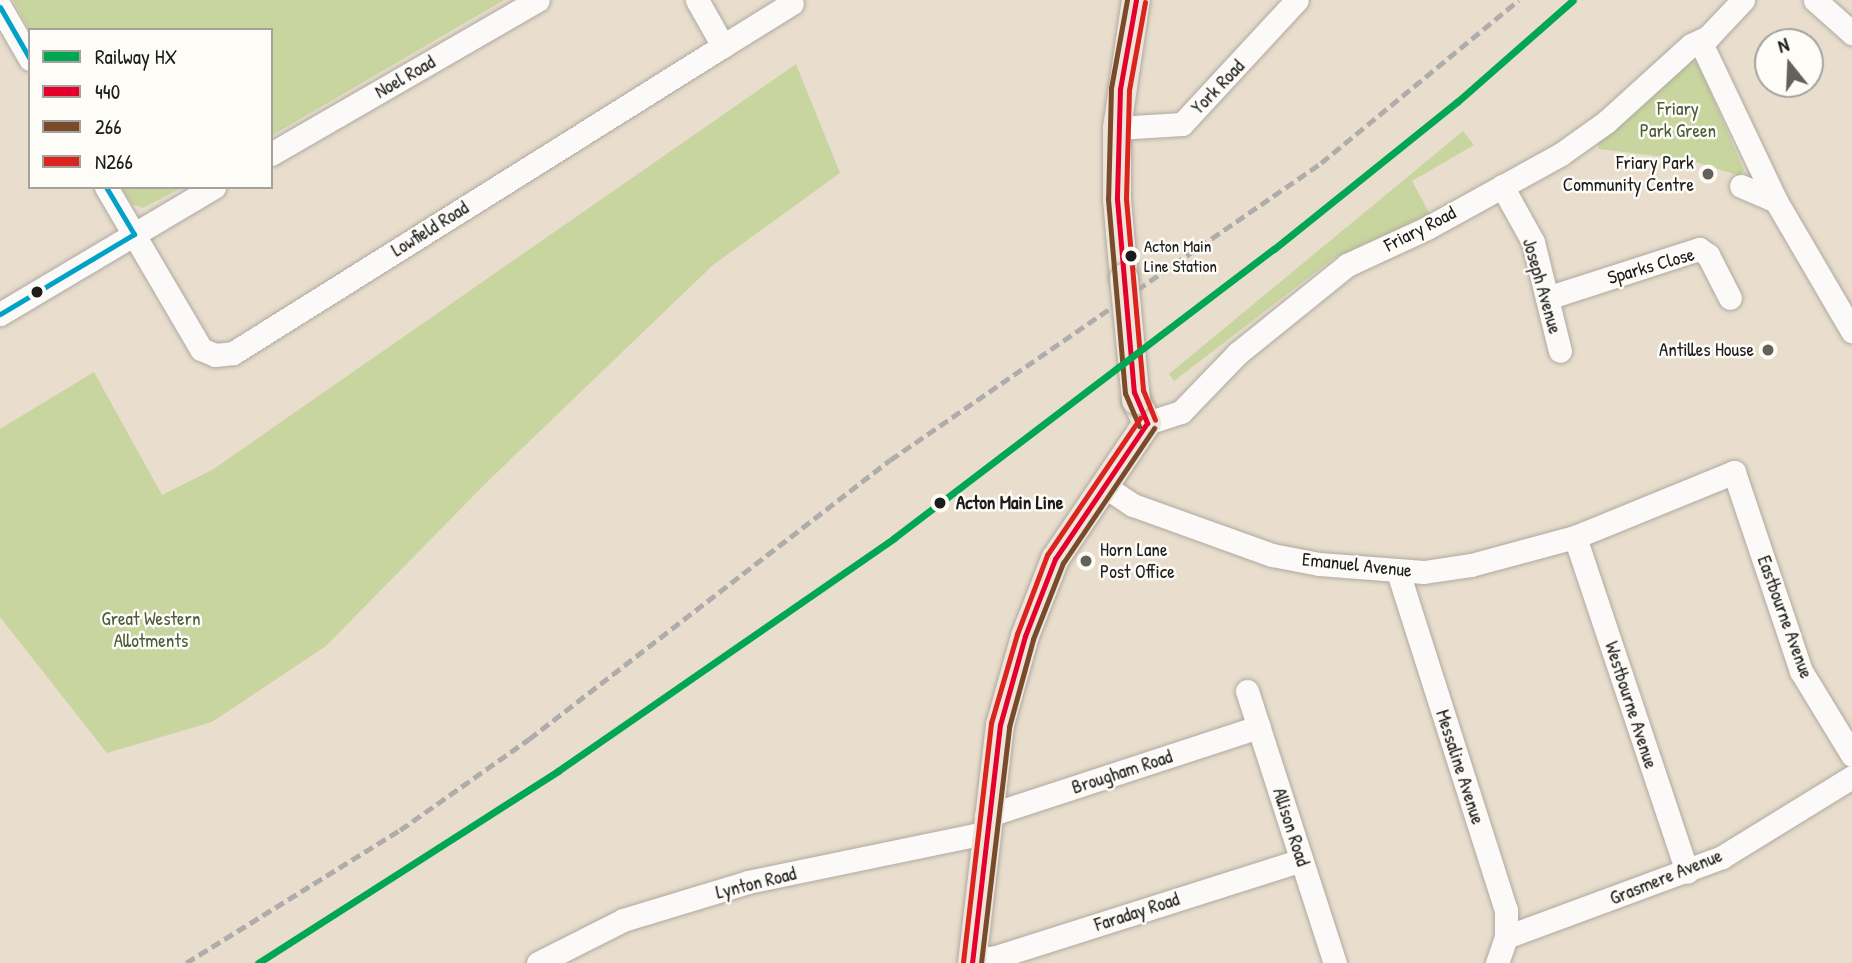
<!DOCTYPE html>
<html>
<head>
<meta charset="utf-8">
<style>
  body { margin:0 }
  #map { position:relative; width:1852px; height:963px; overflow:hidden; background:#e9dece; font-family:"Patrick Hand",sans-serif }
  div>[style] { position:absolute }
  .green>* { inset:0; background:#c8d59e }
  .roads { filter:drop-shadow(0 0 2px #afa99f) drop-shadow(0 0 2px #afa99f) }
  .minor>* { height:23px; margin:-11.5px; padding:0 11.5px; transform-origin:11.5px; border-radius:11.5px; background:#fcfaf8 }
  .major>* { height:28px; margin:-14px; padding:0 14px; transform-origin:14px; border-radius:14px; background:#ede5dc }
  .rail>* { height:4.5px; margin-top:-2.25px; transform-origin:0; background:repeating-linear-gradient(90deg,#aeadaa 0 10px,transparent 0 15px) }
  .bridges { filter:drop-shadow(0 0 2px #afa99f) drop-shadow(0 0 2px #afa99f) }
  .major-bridge>* { height:28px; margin:-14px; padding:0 14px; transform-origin:14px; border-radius:14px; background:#ede5dc }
  .bus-1>* { height:5px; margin:-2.5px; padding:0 2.5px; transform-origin:2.5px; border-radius:2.5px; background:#e4002b }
  .bus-2>* { height:5px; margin:-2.5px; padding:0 2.5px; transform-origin:2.5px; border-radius:2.5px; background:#7a4b2a }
  .bus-3>* { height:5px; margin:-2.5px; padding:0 2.5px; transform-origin:2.5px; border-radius:2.5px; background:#dc241f }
  .bus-4>* { height:5px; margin:-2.5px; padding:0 2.5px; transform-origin:2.5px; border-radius:2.5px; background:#01a2c5 }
  .rail-1>* { height:7px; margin:-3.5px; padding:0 3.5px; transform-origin:3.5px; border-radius:3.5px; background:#00a651 }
  .dots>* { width:19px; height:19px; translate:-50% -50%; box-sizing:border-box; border:4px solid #fdfcf7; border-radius:50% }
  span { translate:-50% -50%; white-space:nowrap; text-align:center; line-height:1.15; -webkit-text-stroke:5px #fdfcf7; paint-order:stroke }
  .bus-label { font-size:17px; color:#1c1c1c }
  .left { translate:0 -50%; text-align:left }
  .street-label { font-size:19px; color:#1c1c1c }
  .park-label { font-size:19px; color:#4f5a3c }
  .poi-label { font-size:19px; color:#1c1c1c }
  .right { translate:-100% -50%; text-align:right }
  .stop-label { font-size:19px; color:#1c1c1c; font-weight:700 }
  .legend { position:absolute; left:28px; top:28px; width:245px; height:161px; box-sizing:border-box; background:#fdfcf7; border:2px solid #a3a29f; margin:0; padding:9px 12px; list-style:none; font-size:21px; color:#1c1c1c }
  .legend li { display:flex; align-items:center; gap:14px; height:35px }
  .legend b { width:35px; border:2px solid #a3a29f }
  .north { position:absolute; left:1754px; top:28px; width:70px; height:70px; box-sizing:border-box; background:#fdfcf7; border:2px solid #a3a29f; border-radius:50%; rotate:342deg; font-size:19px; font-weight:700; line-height:28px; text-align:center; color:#1c1c1c }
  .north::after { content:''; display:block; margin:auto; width:24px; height:32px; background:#64605a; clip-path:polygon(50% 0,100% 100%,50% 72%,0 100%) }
</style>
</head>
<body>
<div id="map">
  <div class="green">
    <i style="clip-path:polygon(13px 0,504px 0,271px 136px,271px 30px,30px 30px)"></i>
    <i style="clip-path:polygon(1690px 59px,1698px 64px,1744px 170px,1740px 176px,1689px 160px,1599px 149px,1598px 141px)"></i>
    <i style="clip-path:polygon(796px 64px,840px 173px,713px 265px,487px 482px,326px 646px,212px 722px,107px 753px,0 617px,0 429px,94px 372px,162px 495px,212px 470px)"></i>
    <i style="clip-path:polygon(1463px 131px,1474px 145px,1412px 181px,1430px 214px,1334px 258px,1174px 381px,1169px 374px)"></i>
    <i style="clip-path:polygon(121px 187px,183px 187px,143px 208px,132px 204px)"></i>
  </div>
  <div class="roads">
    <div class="minor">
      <i style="left:1815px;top:0;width:50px;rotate:41.7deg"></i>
      <i style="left:0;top:7px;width:60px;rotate:60deg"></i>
      <i style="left:1701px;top:43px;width:175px;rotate:64.6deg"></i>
      <i style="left:1776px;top:201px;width:151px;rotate:59.7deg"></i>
      <i style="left:723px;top:46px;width:81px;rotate:-31.9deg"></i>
      <i style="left:1117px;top:128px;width:65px;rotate:-3.5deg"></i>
      <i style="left:1182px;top:124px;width:169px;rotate:-47.2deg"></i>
      <i style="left:271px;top:154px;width:308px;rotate:-30deg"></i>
      <i style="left:1502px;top:186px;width:64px;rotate:61deg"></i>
      <i style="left:1533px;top:242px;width:112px;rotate:76.1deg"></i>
      <i style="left:1741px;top:186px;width:38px;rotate:23deg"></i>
      <i style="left:106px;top:187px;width:188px;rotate:59.6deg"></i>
      <i style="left:201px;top:349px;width:15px;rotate:23deg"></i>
      <i style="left:215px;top:355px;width:18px;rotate:-6deg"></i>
      <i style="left:233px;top:353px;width:578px;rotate:-32.07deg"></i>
      <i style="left:723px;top:46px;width:53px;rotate:-119.5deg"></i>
      <i style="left:1547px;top:298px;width:160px;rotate:-17.9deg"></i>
      <i style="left:1699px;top:249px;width:11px;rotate:34deg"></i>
      <i style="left:1708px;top:255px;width:48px;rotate:62.9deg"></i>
      <i style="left:0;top:314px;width:249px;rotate:-30.7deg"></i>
      <i style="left:1147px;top:423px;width:36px;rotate:-18deg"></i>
      <i style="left:1181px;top:412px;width:82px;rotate:-46deg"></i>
      <i style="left:1238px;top:353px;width:140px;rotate:-38.9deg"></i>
      <i style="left:1347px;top:265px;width:88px;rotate:-24.8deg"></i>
      <i style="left:1427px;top:228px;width:153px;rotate:-28.9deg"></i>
      <i style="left:1561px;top:154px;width:55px;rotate:-35.4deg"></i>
      <i style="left:1606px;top:122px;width:115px;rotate:-42.2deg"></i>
      <i style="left:1691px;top:45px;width:19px;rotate:-25deg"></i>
      <i style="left:1708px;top:37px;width:51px;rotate:-46.6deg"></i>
      <i style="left:1103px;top:485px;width:36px;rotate:34deg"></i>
      <i style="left:1133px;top:505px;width:148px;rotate:19.8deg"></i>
      <i style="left:1272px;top:555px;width:48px;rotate:10.8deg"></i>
      <i style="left:1319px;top:564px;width:105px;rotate:4.4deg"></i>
      <i style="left:1424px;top:572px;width:48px;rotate:-8.5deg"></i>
      <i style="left:1471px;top:565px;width:108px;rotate:-15.1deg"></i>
      <i style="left:1575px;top:537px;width:172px;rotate:-22.2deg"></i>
      <i style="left:1734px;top:472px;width:210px;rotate:71.4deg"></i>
      <i style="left:1801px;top:671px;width:98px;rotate:58.7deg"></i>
      <i style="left:1575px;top:537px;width:353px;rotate:71.5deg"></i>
      <i style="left:1398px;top:572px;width:355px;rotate:72.3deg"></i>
      <i style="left:1506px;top:910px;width:27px;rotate:90deg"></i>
      <i style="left:1506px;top:937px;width:28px;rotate:109deg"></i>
      <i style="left:1247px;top:691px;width:286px;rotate:72.1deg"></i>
      <i style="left:986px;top:816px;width:287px;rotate:-18.1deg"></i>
      <i style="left:1506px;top:937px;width:230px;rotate:-20.3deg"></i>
      <i style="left:1722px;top:857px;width:153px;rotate:-31.6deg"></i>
      <i style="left:972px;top:960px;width:24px;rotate:-7deg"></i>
      <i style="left:996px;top:957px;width:320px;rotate:-17.6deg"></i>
      <i style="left:538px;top:963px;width:95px;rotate:-26.8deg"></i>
      <i style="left:623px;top:920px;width:131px;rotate:-16.9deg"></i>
      <i style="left:748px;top:882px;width:241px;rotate:-11.7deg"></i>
    </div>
    <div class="major">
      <i style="left:1124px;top:278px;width:79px;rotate:-95.1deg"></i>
      <i style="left:1117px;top:199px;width:71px;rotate:-90deg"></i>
      <i style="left:1117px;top:128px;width:129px;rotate:-81.6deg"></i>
      <i style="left:972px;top:963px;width:240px;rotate:-83.3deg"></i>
      <i style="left:1000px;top:725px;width:92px;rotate:-74.3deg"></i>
      <i style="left:1025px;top:636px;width:83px;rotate:-68.7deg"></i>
      <i style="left:1055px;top:559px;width:164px;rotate:-55.9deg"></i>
      <i style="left:1147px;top:423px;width:25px;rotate:-116deg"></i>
    </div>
  </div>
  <div class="rail">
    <i style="left:186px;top:963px;width:252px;rotate:-31.9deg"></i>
    <i style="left:400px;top:830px;width:158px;rotate:-35.2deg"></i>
    <i style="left:529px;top:739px;width:456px;rotate:-37.7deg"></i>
    <i style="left:890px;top:460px;width:523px;rotate:-34.57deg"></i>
    <i style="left:1321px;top:163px;width:256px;rotate:-39.5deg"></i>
  </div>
  <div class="bridges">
    <div class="major-bridge">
      <i style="left:1124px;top:278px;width:123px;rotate:84.4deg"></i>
    </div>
  </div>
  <div class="bus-1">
    <i style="left:1136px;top:0;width:90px;rotate:100.2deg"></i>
    <i style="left:1120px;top:89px;width:110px;rotate:91.6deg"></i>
    <i style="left:1117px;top:199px;width:194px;rotate:85deg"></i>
    <i style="left:1134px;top:392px;width:34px;rotate:67deg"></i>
    <i style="left:972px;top:963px;width:240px;rotate:-83.3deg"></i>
    <i style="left:1000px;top:725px;width:92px;rotate:-74.3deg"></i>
    <i style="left:1025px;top:636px;width:83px;rotate:-68.7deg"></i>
    <i style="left:1055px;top:559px;width:164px;rotate:-55.9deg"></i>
  </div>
  <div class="bus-2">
    <i style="left:1127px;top:0;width:89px;rotate:100.3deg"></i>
    <i style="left:1111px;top:88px;width:111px;rotate:91.5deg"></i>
    <i style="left:1108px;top:199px;width:195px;rotate:85deg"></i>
    <i style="left:1125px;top:393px;width:36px;rotate:67deg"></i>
    <i style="left:981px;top:963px;width:238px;rotate:-83.2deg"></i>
    <i style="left:1009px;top:727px;width:91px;rotate:-74.7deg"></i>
    <i style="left:1033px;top:639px;width:82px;rotate:-68.5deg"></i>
    <i style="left:1063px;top:563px;width:163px;rotate:-56deg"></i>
  </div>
  <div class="bus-3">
    <i style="left:1145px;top:2px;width:89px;rotate:100.3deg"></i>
    <i style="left:1129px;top:90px;width:109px;rotate:91.6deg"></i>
    <i style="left:1126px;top:199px;width:192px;rotate:84.9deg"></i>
    <i style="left:1143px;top:390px;width:32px;rotate:68deg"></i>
    <i style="left:963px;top:962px;width:241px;rotate:-83.3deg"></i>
    <i style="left:991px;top:723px;width:93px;rotate:-73.7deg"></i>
    <i style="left:1017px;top:634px;width:85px;rotate:-69.2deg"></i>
    <i style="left:1047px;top:555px;width:166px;rotate:-55.8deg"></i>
  </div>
  <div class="bus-4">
    <i style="left:0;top:7px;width:60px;rotate:60deg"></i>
    <i style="left:106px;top:187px;width:55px;rotate:59.2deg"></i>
    <i style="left:0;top:314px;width:156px;rotate:-30.8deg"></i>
  </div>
  <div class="rail-1">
    <i style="left:258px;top:963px;width:356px;rotate:-32.6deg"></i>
    <i style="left:558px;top:771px;width:409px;rotate:-34.7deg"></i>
    <i style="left:894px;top:538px;width:477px;rotate:-37.3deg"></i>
    <i style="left:1274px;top:249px;width:235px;rotate:-38.8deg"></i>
    <i style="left:1457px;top:102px;width:154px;rotate:-41.3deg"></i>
  </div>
  <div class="dots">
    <i style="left:1708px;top:174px;background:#64605a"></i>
    <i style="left:1131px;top:256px;background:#1c1c1c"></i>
    <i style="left:37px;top:292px;background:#1c1c1c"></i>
    <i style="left:1768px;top:350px;background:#64605a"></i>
    <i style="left:940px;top:503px;background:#1c1c1c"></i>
    <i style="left:1086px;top:561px;background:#64605a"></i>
  </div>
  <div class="bus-label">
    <span class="left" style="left:1144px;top:256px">Acton Main<br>Line Station</span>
  </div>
  <div class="street-label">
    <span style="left:405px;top:77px;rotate:-30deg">Noel Road</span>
    <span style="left:1218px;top:87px;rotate:-46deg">York Road</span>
    <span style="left:430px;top:229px;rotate:-32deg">Lowfield Road</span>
    <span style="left:1420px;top:229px;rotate:-27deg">Friary Road</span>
    <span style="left:1651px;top:266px;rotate:-16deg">Sparks Close</span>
    <span style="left:1542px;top:286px;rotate:74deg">Joseph Avenue</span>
    <span style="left:1357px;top:565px;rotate:6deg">Emanuel Avenue</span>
    <span style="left:1785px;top:617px;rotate:70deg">Eastbourne Avenue</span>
    <span style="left:1631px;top:705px;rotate:72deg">Westbourne Avenue</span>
    <span style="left:1460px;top:767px;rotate:72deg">Messaline Avenue</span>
    <span style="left:1122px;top:772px;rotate:-18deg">Brougham Road</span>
    <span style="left:1291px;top:827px;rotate:72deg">Allison Road</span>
    <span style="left:1666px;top:877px;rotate:-22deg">Grasmere Avenue</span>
    <span style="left:756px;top:883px;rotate:-14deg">Lynton Road</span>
    <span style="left:1137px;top:912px;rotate:-18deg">Faraday Road</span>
  </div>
  <div class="park-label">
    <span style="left:1678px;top:120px">Friary<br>Park Green</span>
    <span style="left:151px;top:630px">Great Western<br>Allotments</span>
  </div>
  <div class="poi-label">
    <span class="right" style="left:1694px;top:174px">Friary Park<br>Community Centre</span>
    <span class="right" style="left:1754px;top:350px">Antilles House</span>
    <span class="left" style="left:1100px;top:561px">Horn Lane<br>Post Office</span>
  </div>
  <div class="stop-label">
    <span class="left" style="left:956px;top:503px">Acton Main Line</span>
  </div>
  <ul class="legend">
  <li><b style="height:9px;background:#00a651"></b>Railway HX</li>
  <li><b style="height:9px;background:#e4002b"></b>440</li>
  <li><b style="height:9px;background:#7a4b2a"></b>266</li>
  <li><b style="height:9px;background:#dc241f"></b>N266</li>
  </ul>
  <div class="north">N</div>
</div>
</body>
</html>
